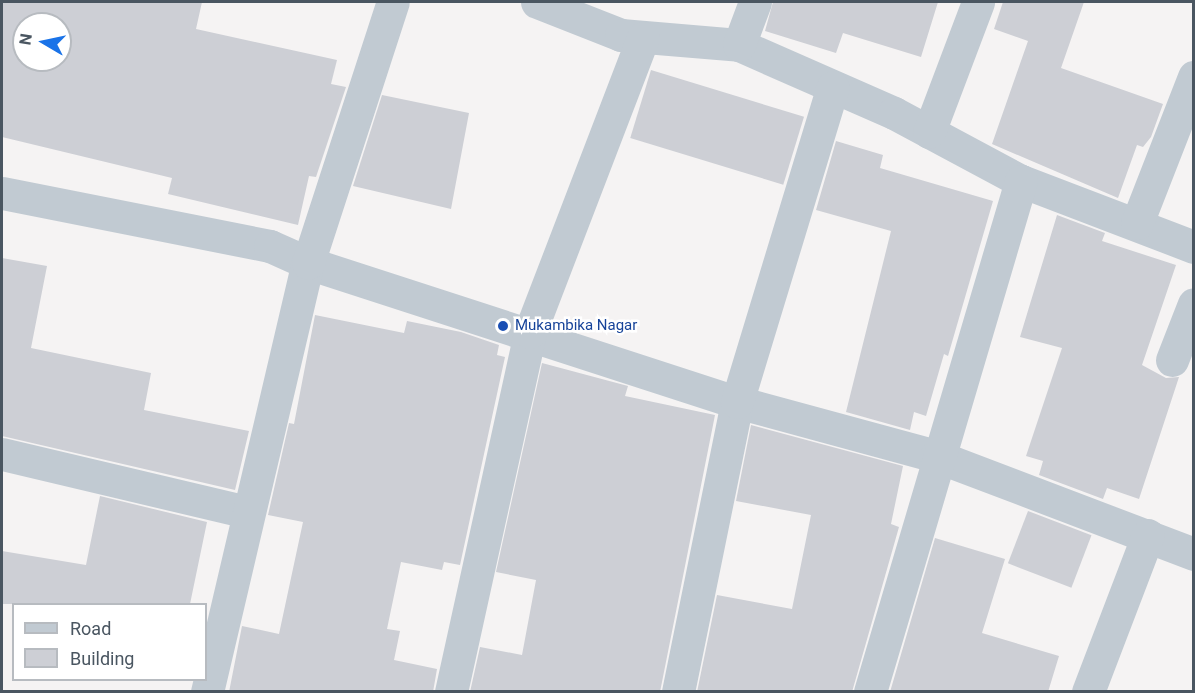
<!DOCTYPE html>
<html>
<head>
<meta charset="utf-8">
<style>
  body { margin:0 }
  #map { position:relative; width:1195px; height:693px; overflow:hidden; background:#f5f3f3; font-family:Roboto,sans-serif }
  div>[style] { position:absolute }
  .building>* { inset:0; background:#cdcfd5; transform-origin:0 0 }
  .minor>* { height:33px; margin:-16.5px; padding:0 16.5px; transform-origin:16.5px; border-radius:16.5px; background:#c1cad2 }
  .dots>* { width:16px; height:16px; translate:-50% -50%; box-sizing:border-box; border:3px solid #fff; border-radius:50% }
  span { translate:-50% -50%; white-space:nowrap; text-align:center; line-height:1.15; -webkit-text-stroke:5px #fff; paint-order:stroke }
  .transit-label { font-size:15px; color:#164399 }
  .left { translate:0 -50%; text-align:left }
  .frame { position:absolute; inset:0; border:3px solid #4a5661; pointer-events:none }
  .legend { position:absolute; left:12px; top:603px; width:195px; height:78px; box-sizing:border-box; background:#fff; border:2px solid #b7bbc0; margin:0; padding:8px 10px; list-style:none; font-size:18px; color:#4a5661 }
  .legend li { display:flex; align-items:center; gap:12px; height:30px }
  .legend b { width:30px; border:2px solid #b7bbc0 }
  .north { position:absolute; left:12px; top:12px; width:60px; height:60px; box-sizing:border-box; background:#fff; border:2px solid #b7bbc0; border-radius:50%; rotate:279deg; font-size:16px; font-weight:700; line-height:24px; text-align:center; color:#4a5661 }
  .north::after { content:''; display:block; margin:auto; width:21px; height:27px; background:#1a73e8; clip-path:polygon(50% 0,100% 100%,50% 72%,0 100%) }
</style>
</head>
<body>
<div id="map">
  <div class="building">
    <i style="clip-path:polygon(evenodd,2px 2px,202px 2px,196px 29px,337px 60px,331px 84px,346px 87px,316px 177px,309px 176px,298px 225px,168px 194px,172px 178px,2px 137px,2px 2px,24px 24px,60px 24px,60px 60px,24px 60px,24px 24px)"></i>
    <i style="clip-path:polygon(773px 2px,938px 2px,921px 57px,843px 33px,836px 53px,765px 31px)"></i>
    <i style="clip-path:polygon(1003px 2px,1084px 2px,1061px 68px,1163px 104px,1151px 137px,1143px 147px,1137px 145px,1118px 198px,992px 144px,1028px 41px,994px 29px)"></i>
    <i style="left:651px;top:70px;width:160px;height:71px;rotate:17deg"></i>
    <i style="clip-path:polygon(382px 95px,469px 113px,451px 209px,353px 186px)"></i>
    <i style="clip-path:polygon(836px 141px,883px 155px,880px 168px,993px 201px,948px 356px,944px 354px,926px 416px,914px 412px,910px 430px,846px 412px,891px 231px,816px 210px)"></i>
    <i style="clip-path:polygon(1057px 215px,1105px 233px,1102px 241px,1176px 265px,1142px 365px,1166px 378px,1179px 377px,1139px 499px,1107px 488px,1103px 499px,1039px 475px,1043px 461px,1026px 456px,1062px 348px,1020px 337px)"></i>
    <i style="clip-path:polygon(2px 258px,47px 266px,31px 348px,151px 373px,144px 410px,249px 431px,235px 490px,2px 436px)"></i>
    <i style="clip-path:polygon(315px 315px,404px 333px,407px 321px,461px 332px,499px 345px,497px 355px,505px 357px,460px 565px,444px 562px,442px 570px,401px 562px,387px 629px,400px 631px,394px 660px,437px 669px,433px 692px,229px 692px,242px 626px,279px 634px,303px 522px,268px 515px,289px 423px,294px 424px)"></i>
    <i style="clip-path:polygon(542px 363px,628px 386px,625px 396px,715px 415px,660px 692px,470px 692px,480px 647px,522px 655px,536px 580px,496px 572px)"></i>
    <i style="clip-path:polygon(751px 425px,903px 466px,891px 524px,899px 527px,852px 692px,697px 692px,717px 595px,792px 609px,811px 515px,736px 501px)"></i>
    <i style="clip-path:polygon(100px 496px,207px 522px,190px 604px,2px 604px,2px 551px,86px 565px)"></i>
    <i style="left:1028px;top:511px;width:68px;height:56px;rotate:21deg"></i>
    <i style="clip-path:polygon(935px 538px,1005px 559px,982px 633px,1059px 656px,1048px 692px,890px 692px)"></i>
  </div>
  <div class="minor">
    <i style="left:537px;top:2px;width:90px;rotate:21.4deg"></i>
    <i style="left:621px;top:35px;width:118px;rotate:4.8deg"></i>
    <i style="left:739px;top:45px;width:169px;rotate:23.7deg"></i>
    <i style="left:894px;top:113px;width:144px;rotate:28.2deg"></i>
    <i style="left:1021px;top:181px;width:185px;rotate:20.9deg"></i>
    <i style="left:739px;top:45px;width:46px;rotate:-69.6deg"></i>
    <i style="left:929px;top:132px;width:139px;rotate:-69.3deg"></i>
    <i style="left:2px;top:193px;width:273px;rotate:11.2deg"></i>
    <i style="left:270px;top:246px;width:42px;rotate:24.1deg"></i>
    <i style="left:308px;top:263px;width:451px;rotate:18deg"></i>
    <i style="left:737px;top:402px;width:206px;rotate:15.2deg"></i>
    <i style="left:936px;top:456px;width:276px;rotate:20.8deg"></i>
    <i style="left:1137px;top:223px;width:157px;rotate:-68.7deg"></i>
    <i style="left:1172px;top:360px;width:60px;rotate:-68.6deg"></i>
    <i style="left:2px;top:454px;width:252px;rotate:13.3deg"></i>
    <i style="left:207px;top:692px;width:441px;rotate:-76.8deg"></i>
    <i style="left:308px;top:263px;width:274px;rotate:-72deg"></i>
    <i style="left:451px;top:692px;width:369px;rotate:-77.6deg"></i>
    <i style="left:530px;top:332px;width:315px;rotate:-69deg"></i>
    <i style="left:678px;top:692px;width:296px;rotate:-78.5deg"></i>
    <i style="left:737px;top:402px;width:329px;rotate:-73.1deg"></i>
    <i style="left:870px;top:692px;width:533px;rotate:-73.54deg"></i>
    <i style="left:1088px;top:692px;width:168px;rotate:-69.1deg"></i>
  </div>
  <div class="dots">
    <i style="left:503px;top:326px;background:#1a4fb4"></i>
  </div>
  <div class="transit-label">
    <span class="left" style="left:515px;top:326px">Mukambika Nagar</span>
  </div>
  <div class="frame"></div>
  <ul class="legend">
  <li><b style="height:8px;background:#c1cad2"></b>Road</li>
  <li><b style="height:16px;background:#cdcfd5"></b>Building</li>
  </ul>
  <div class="north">N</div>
</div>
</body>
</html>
